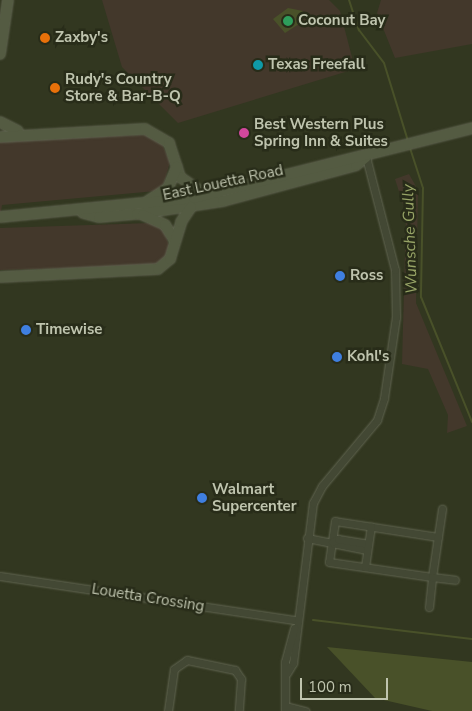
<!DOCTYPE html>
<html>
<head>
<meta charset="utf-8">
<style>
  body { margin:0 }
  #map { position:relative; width:472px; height:711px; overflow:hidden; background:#323720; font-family:"Nunito Sans",sans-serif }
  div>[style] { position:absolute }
  .green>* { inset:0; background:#43382b }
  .water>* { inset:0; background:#495129 }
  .stream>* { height:2px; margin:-1px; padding:0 1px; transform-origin:1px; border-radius:1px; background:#495129 }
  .roads { filter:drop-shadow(0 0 1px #616551) drop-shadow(0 0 1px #616551) }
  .street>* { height:7px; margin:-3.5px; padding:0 3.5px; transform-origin:3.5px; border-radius:3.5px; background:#434834 }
  .secondary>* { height:10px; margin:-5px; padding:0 5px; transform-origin:5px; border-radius:5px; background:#545b42 }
  .dots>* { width:14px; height:14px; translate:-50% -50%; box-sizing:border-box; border:2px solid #282c19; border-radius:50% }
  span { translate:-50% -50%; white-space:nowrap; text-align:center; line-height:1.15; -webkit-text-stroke:5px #282c19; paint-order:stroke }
  .poi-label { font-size:15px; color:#bfc4ae; font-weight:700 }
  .left { translate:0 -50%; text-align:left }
  .street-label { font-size:15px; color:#bfc4ae }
  .water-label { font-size:16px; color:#97a466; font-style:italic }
  .scale { position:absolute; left:300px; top:678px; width:88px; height:22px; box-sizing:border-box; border:2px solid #bfc4ae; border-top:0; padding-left:6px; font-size:15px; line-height:18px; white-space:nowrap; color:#bfc4ae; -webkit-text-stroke:4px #282c19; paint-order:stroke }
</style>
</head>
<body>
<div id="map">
  <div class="green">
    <i style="clip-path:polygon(102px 0,329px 0,340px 11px,355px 69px,178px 123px,122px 67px)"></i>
    <i style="clip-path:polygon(381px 0,472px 0,472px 44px,395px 58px,377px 13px)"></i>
    <i style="clip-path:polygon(145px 135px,162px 144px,170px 162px,164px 183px,156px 191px,2px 205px,0 218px,0 142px,6px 139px)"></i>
    <i style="clip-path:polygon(409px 174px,418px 190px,416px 303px,467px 426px,447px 433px,448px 415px,428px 369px,402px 364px,406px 214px,395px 179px)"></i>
    <i style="clip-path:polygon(150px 223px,164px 230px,169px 246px,165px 258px,152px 266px,0 270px,0 228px)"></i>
  </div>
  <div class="water">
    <i style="clip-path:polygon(288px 8px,303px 11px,298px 18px,302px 22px,285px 33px,273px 19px)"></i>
    <i style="clip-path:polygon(327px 647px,472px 662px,472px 711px,432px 711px,375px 698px)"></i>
  </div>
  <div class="stream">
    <i style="left:349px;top:0;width:32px;rotate:72deg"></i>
    <i style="left:359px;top:30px;width:41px;rotate:52.9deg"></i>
    <i style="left:384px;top:63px;width:82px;rotate:72.9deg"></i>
    <i style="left:410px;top:148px;width:42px;rotate:72deg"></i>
    <i style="left:423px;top:188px;width:109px;rotate:91.1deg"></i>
    <i style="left:421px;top:297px;width:135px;rotate:67.8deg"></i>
    <i style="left:313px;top:620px;width:160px;rotate:6.8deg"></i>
  </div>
  <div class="roads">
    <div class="street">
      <i style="left:438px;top:537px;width:104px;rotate:-171.2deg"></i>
      <i style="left:335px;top:521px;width:41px;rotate:98.3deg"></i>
      <i style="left:329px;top:562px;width:104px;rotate:8.3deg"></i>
      <i style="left:432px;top:577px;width:69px;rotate:-81.6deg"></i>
      <i style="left:307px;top:538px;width:61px;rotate:11.3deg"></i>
      <i style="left:332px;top:542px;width:7px;rotate:-27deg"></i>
      <i style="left:338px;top:539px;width:30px;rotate:9deg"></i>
      <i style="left:365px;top:567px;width:41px;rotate:-81.7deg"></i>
      <i style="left:0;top:576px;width:299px;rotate:8.5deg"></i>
      <i style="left:429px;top:607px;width:30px;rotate:-84deg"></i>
      <i style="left:432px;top:577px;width:23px;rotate:7deg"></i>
      <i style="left:287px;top:673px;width:12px;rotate:-59deg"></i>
      <i style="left:293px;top:663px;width:161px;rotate:-82.9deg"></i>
      <i style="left:313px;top:503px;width:19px;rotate:-62deg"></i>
      <i style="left:322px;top:486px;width:86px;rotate:-50.2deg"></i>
      <i style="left:377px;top:420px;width:23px;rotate:-72deg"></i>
      <i style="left:384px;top:398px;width:82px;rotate:-81.6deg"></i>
      <i style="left:396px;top:317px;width:47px;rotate:-91.2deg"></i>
      <i style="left:395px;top:270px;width:117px;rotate:-104.4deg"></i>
      <i style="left:285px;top:706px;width:21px;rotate:14deg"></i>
      <i style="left:168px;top:711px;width:42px;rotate:-81.9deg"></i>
      <i style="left:174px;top:669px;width:16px;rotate:-35deg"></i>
      <i style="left:187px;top:660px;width:49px;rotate:11.8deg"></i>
      <i style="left:235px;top:670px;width:11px;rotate:56deg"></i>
      <i style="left:241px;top:679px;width:32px;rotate:94deg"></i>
      <i style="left:285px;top:711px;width:49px;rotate:-90deg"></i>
      <i style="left:285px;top:662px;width:35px;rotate:-75deg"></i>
    </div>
    <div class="secondary">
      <i style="left:0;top:54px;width:55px;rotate:-81.6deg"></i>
      <i style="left:0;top:122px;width:20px;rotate:27deg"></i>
      <i style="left:0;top:137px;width:145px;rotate:-3.2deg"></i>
      <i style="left:145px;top:129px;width:28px;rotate:30deg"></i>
      <i style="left:169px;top:143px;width:36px;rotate:72deg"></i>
      <i style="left:180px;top:177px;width:32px;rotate:35deg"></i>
      <i style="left:148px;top:201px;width:24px;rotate:-33deg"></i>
      <i style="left:168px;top:188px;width:23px;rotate:-67deg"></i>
      <i style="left:83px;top:213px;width:16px;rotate:14deg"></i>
      <i style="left:99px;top:217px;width:38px;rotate:-5deg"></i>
      <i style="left:137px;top:214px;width:87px;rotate:-8.6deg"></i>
      <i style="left:223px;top:201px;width:138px;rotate:-15.1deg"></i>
      <i style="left:356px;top:165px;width:13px;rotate:-39deg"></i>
      <i style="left:143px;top:215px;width:24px;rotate:24deg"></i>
      <i style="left:165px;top:225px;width:19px;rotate:58deg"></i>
      <i style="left:0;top:217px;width:195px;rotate:-5.6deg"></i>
      <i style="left:194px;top:198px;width:287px;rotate:-14.1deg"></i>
      <i style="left:0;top:277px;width:158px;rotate:-2.9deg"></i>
      <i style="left:158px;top:269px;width:16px;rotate:-40deg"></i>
      <i style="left:170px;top:259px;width:39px;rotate:-73deg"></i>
      <i style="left:181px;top:222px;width:18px;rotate:-56deg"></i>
    </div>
  </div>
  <div class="dots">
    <i style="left:288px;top:21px;background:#2e9e5b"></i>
    <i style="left:45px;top:38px;background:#e8710a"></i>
    <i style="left:258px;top:65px;background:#0f9aa8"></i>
    <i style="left:55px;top:88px;background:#e8710a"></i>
    <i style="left:244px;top:133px;background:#d1479c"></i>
    <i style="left:340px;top:276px;background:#3f7fe0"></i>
    <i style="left:26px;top:330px;background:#3f7fe0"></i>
    <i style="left:337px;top:357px;background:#3f7fe0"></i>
    <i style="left:202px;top:498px;background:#3f7fe0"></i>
  </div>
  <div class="poi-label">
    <span class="left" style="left:298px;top:21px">Coconut Bay</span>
    <span class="left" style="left:55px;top:38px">Zaxby's</span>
    <span class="left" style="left:268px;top:65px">Texas Freefall</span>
    <span class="left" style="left:65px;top:88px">Rudy's Country<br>Store &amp; Bar-B-Q</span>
    <span class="left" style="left:254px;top:133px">Best Western Plus<br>Spring Inn &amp; Suites</span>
    <span class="left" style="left:350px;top:276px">Ross</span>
    <span class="left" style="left:36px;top:330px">Timewise</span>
    <span class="left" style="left:347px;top:357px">Kohl's</span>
    <span class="left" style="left:212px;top:498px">Walmart<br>Supercenter</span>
  </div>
  <div class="street-label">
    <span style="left:223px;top:183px;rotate:-12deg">East Louetta Road</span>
    <span style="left:148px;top:598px;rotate:9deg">Louetta Crossing</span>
  </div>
  <div class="water-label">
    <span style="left:410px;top:239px;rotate:-92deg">Wunsche Gully</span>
  </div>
  <div class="scale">100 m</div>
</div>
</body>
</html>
